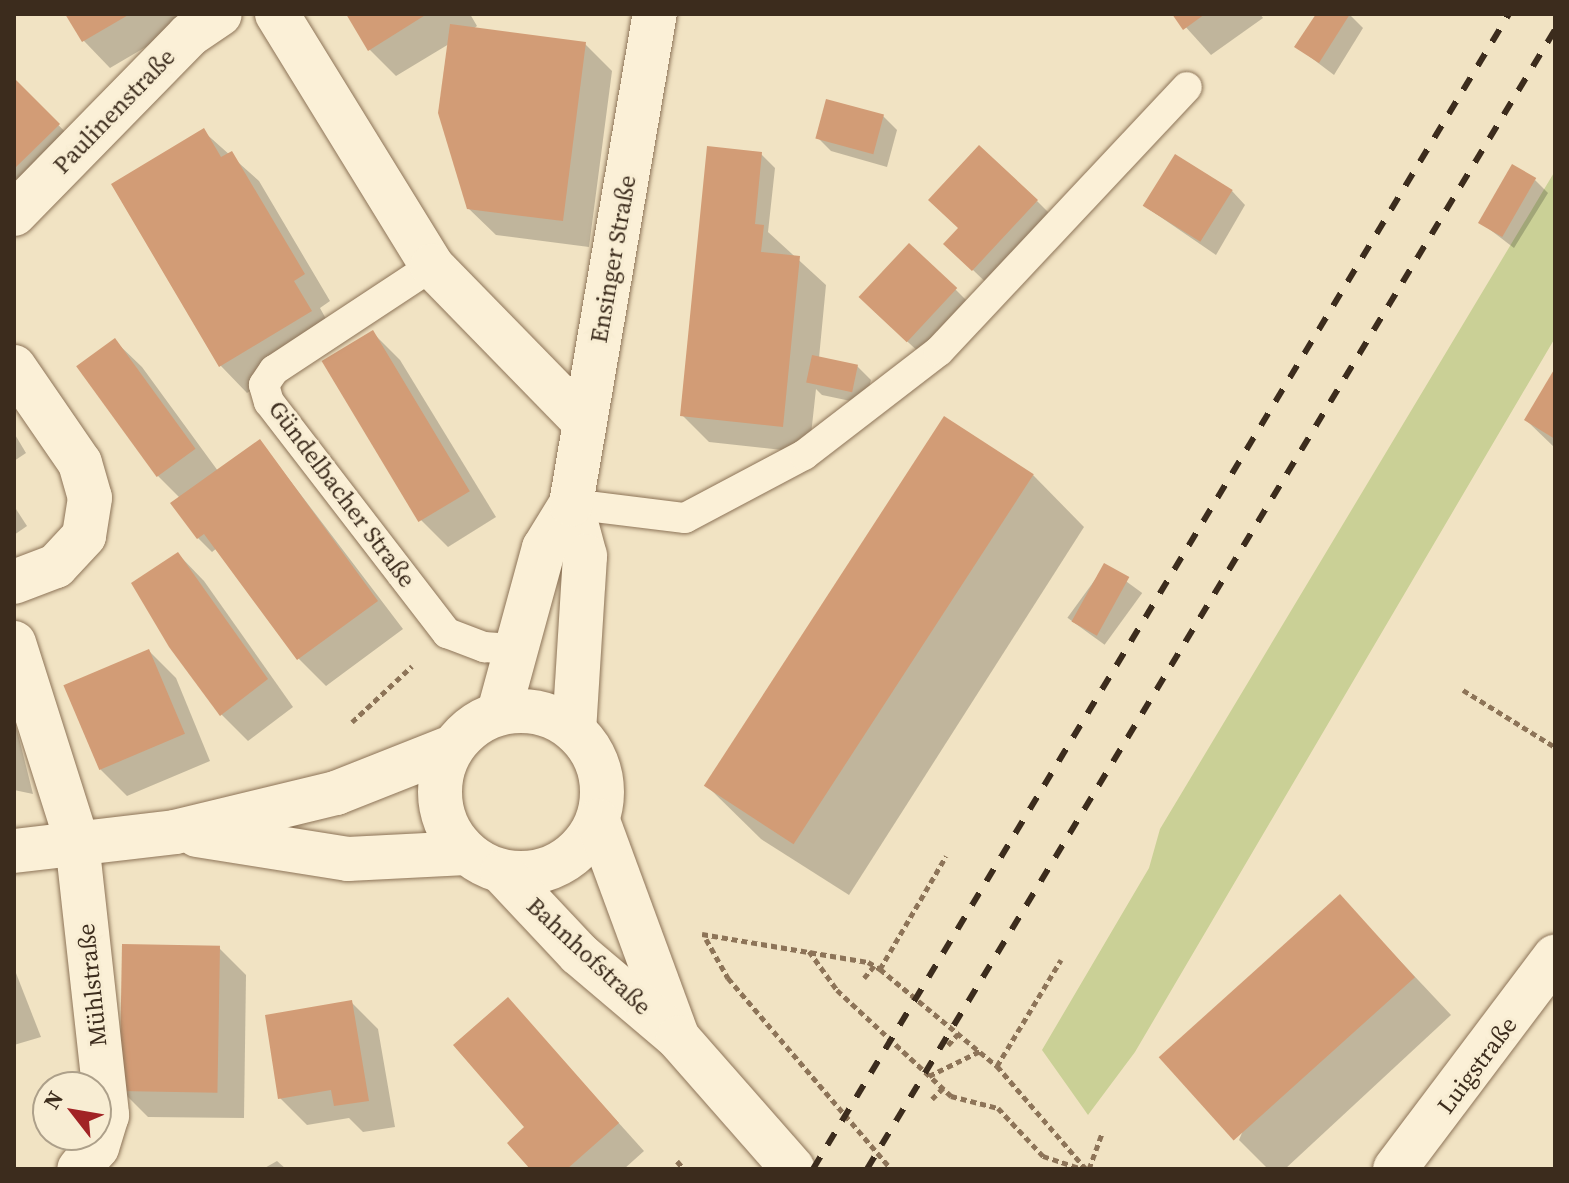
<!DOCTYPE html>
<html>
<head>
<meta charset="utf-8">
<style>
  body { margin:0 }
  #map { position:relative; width:1569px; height:1183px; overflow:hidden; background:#f1e3c3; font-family:"Source Serif 4",serif }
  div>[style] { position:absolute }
  .green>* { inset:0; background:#cad096 }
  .shadow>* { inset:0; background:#0003; transform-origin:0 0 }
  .building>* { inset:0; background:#d29c76; transform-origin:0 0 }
  .path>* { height:5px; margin-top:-2.5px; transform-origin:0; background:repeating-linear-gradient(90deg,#8d7458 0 6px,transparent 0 10px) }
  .roads { filter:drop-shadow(0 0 2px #8d7458) drop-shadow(0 0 2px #8d7458) }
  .service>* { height:30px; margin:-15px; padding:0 15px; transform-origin:15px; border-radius:15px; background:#fbf0d7 }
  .minor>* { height:44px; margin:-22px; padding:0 22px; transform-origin:22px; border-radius:22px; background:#fbf0d7 }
  .tertiary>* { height:44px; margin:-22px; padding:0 22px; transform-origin:22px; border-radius:22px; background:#fbf0d7 }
  .tertiary>.ring { margin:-22px; padding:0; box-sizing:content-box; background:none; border:44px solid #fbf0d7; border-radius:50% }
  .rail>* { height:6px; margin-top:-3px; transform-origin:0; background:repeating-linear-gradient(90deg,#3c2c1d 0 14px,transparent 0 28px) }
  span { translate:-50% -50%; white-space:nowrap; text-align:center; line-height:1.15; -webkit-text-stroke:6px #f8edd3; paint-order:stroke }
  .street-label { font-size:24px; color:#3c2c1d }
  .frame { position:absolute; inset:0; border:16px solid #3c2c1d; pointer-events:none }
  .north { position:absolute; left:32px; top:1071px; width:80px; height:80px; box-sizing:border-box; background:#f8edd3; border:2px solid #ada08a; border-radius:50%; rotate:301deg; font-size:22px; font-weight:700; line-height:32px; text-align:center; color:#3c2c1d }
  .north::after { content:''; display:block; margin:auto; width:28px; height:36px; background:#a12325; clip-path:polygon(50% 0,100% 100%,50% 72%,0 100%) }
</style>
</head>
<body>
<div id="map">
  <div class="green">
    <i style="clip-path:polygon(1555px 171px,1555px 338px,1135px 1052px,1088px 1115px,1042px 1050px,1149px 868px,1160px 829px)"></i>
  </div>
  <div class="shadow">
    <i style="clip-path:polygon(67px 14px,185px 14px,190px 21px,110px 68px,84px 41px)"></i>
    <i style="clip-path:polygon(348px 14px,470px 14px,477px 26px,473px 29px,585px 44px,612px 71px,589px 247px,496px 235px,468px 208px,449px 44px,396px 76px,369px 49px)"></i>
    <i style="clip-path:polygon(1174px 14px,1260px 14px,1263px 18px,1211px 55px)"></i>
    <i style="clip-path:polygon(1318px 14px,1349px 14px,1363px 28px,1334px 75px,1297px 47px)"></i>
    <i style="clip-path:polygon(14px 80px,85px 152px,14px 204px)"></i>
    <i style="clip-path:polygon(883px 116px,897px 130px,887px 167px,831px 151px,817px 137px)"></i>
    <i style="clip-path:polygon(203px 131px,259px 181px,330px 301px,320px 308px,337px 339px,247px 393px,221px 366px)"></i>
    <i style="clip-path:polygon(761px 154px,775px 168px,768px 232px,826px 285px,819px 358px,857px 366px,871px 380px,865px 404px,822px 395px,816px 389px,809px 453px,709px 442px,682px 415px)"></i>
    <i style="clip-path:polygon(1535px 180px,1548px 193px,1514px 248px,1480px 222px)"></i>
    <i style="clip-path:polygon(1232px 191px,1245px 205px,1216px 255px,1146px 207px)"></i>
    <i style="clip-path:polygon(1037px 201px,1064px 228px,1000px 296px,946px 244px)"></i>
    <i style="clip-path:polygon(955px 289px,969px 303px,921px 354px,875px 312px)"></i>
    <i style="clip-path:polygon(373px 333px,400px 360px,496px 517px,448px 547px,421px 520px)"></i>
    <i style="clip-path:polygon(115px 341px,142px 367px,218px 471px,260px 441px,403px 629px,326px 686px,299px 659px,217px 548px,212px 552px,198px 538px,173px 503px,180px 498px,158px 476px)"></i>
    <i style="clip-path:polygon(1555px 372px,1555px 448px,1526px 420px)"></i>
    <i style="clip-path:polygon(14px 433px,26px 453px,14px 461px)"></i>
    <i style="clip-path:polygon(1033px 475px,1084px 527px,849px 895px,761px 839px,709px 788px)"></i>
    <i style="clip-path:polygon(14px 506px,27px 526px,14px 535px)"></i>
    <i style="clip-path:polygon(178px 554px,204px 581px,293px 707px,248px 741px,222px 715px)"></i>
    <i style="left:1105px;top:566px;width:46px;height:64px;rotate:36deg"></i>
    <i style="clip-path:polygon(149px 651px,176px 678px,210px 761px,127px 796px,100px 769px,65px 686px)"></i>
    <i style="clip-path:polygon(14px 718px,33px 794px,14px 790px)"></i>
    <i style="clip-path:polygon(1340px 897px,1451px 1015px,1285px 1169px,1268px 1169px,1239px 1140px)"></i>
    <i style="clip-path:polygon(219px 948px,246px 975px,244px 1118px,148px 1117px,121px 1090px)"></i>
    <i style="clip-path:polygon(14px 968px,41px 1037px,14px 1045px)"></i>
    <i style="clip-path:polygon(508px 1000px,644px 1151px,624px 1169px,532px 1169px)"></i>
    <i style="clip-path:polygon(351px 1002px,378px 1029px,395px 1127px,363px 1132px,349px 1118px,307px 1125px,280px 1098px)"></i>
    <i style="clip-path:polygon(277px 1161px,286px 1169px,263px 1169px)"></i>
  </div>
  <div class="building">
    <i style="clip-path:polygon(65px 14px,130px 14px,82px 42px)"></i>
    <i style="clip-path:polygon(346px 14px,427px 14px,368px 51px)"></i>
    <i style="clip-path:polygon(1172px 14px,1205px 14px,1183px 30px)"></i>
    <i style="clip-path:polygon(1316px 14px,1350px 14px,1319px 63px,1294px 47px)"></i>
    <i style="clip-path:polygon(450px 24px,586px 42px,563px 221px,467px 209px,438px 113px)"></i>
    <i style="clip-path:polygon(14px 78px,60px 124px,14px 169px)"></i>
    <i style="left:826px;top:99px;width:60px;height:41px;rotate:15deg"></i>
    <i style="clip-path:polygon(204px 128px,221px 157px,232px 151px,305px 274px,294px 281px,312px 311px,219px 367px,111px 184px)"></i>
    <i style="clip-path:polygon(979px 145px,1038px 200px,972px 271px,943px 244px,958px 228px,928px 200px)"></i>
    <i style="clip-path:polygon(707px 146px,762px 152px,755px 224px,764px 225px,761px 252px,800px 256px,783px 427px,680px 416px)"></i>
    <i style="left:1175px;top:154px;width:68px;height:61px;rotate:32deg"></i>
    <i style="left:1512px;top:164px;width:28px;height:68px;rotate:30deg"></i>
    <i style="left:909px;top:243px;width:66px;height:74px;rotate:43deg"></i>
    <i style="left:373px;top:330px;width:188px;height:60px;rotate:59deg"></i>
    <i style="left:115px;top:338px;width:137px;height:48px;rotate:54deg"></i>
    <i style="left:812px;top:355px;width:47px;height:28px;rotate:12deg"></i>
    <i style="clip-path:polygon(1555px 368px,1555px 439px,1524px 420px)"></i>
    <i style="left:944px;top:416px;width:107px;height:441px;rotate:33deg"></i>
    <i style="clip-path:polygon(260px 439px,378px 601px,297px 660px,204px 534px,197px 539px,170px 503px)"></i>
    <i style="clip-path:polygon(178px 552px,268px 679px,220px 716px,169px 647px,131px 583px)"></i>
    <i style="left:1104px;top:563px;width:29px;height:67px;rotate:29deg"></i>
    <i style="left:149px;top:649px;width:92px;height:93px;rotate:67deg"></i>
    <i style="left:1340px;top:894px;width:112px;height:244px;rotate:48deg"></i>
    <i style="left:122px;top:944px;width:98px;height:147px;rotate:1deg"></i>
    <i style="clip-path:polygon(508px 997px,619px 1123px,567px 1169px,530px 1169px,507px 1143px,524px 1127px,453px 1045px)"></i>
    <i style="clip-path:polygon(352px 1000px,369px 1101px,334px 1106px,331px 1090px,278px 1099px,265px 1015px)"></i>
  </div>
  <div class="path">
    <i style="left:1463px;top:690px;width:108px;rotate:31.8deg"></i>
    <i style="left:352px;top:722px;width:82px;rotate:-43deg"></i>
    <i style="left:702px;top:934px;width:168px;rotate:9.6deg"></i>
    <i style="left:868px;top:962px;width:14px;rotate:30deg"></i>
    <i style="left:880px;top:969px;width:152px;rotate:39.7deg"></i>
    <i style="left:997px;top:1066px;width:136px;rotate:49.2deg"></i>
    <i style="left:706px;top:939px;width:45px;rotate:60.6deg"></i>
    <i style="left:728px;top:978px;width:251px;rotate:49.5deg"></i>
    <i style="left:809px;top:951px;width:48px;rotate:54.3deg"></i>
    <i style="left:837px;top:990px;width:156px;rotate:42.9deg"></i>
    <i style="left:951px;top:1096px;width:49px;rotate:14.3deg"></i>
    <i style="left:998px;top:1108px;width:66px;rotate:46.8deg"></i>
    <i style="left:1043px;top:1156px;width:41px;rotate:18.4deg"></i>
    <i style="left:880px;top:969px;width:131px;rotate:-59.7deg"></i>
    <i style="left:864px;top:978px;width:16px;rotate:-50deg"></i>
    <i style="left:948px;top:1045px;width:15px;rotate:-48deg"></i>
    <i style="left:997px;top:1066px;width:124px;rotate:-58.9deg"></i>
    <i style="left:929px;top:1076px;width:57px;rotate:-26.1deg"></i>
    <i style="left:932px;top:1099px;width:16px;rotate:-45deg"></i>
    <i style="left:677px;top:1161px;width:11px;rotate:49deg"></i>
    <i style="left:1089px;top:1169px;width:38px;rotate:-70deg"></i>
  </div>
  <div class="roads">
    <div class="service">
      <i style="left:432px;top:266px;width:189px;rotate:146.6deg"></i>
      <i style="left:274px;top:370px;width:18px;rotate:124deg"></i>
      <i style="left:264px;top:385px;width:18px;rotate:74deg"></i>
      <i style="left:269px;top:402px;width:292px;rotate:52.4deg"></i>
      <i style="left:447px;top:633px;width:40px;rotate:21deg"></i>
      <i style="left:484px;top:647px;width:32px;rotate:4deg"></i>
      <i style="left:571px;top:504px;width:115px;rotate:7deg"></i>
      <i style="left:685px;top:518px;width:135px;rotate:-27.9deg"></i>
      <i style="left:804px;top:455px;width:170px;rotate:-37.6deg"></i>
      <i style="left:939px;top:351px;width:362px;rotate:-46.8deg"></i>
    </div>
    <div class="minor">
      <i style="left:277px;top:14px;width:296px;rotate:58.4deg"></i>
      <i style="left:432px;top:266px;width:218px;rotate:45.7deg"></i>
      <i style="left:14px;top:214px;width:250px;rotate:-45.6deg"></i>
      <i style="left:189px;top:35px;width:37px;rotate:-34deg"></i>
      <i style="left:14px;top:367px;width:116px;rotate:55.5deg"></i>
      <i style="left:80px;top:463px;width:36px;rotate:74deg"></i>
      <i style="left:90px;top:498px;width:38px;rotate:99deg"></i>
      <i style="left:84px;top:536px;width:41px;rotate:133deg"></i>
      <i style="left:56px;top:566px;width:45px;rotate:159.1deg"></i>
      <i style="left:14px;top:643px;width:209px;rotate:72.4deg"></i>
      <i style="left:77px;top:842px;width:275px;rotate:83.7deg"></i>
      <i style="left:107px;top:1115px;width:34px;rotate:107deg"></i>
      <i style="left:97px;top:1147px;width:28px;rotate:129deg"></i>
      <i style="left:1395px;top:1169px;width:266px;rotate:-53deg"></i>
    </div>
    <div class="tertiary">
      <i style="left:571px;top:504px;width:54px;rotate:74.9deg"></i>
      <i style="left:585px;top:556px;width:173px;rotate:93.6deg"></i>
      <i class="ring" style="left:440px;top:711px;width:118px;height:118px"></i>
      <i style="left:499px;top:712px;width:170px;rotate:-74.7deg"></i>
      <i style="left:544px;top:548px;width:52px;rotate:-58.5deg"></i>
      <i style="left:571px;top:504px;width:497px;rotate:-80.3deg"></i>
      <i style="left:598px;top:821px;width:229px;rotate:69.8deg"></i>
      <i style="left:197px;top:835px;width:153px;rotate:9deg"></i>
      <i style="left:348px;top:859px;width:118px;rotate:-2.9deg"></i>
      <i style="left:14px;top:851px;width:162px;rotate:-6.7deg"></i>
      <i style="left:175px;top:832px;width:166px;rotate:-13.6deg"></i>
      <i style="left:336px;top:793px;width:125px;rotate:-21.6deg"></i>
      <i style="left:502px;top:872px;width:112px;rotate:46.8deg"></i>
      <i style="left:579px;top:954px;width:130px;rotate:40.3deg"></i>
      <i style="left:678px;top:1038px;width:174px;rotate:48.7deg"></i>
    </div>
  </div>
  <div class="rail">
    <i style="left:813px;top:1169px;width:1348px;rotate:-58.93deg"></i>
    <i style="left:867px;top:1169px;width:1331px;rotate:-58.87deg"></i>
  </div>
  <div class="street-label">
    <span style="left:114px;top:111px;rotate:-46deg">Paulinenstraße</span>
    <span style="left:613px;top:259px;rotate:-80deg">Ensinger Straße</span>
    <span style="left:342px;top:494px;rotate:53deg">Gündelbacher Straße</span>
    <span style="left:589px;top:956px;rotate:43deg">Bahnhofstraße</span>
    <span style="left:92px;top:985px;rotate:-96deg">Mühlstraße</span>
    <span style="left:1477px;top:1065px;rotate:-53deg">Luigstraße</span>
  </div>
  <div class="frame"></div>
  <div class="north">N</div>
</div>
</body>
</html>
